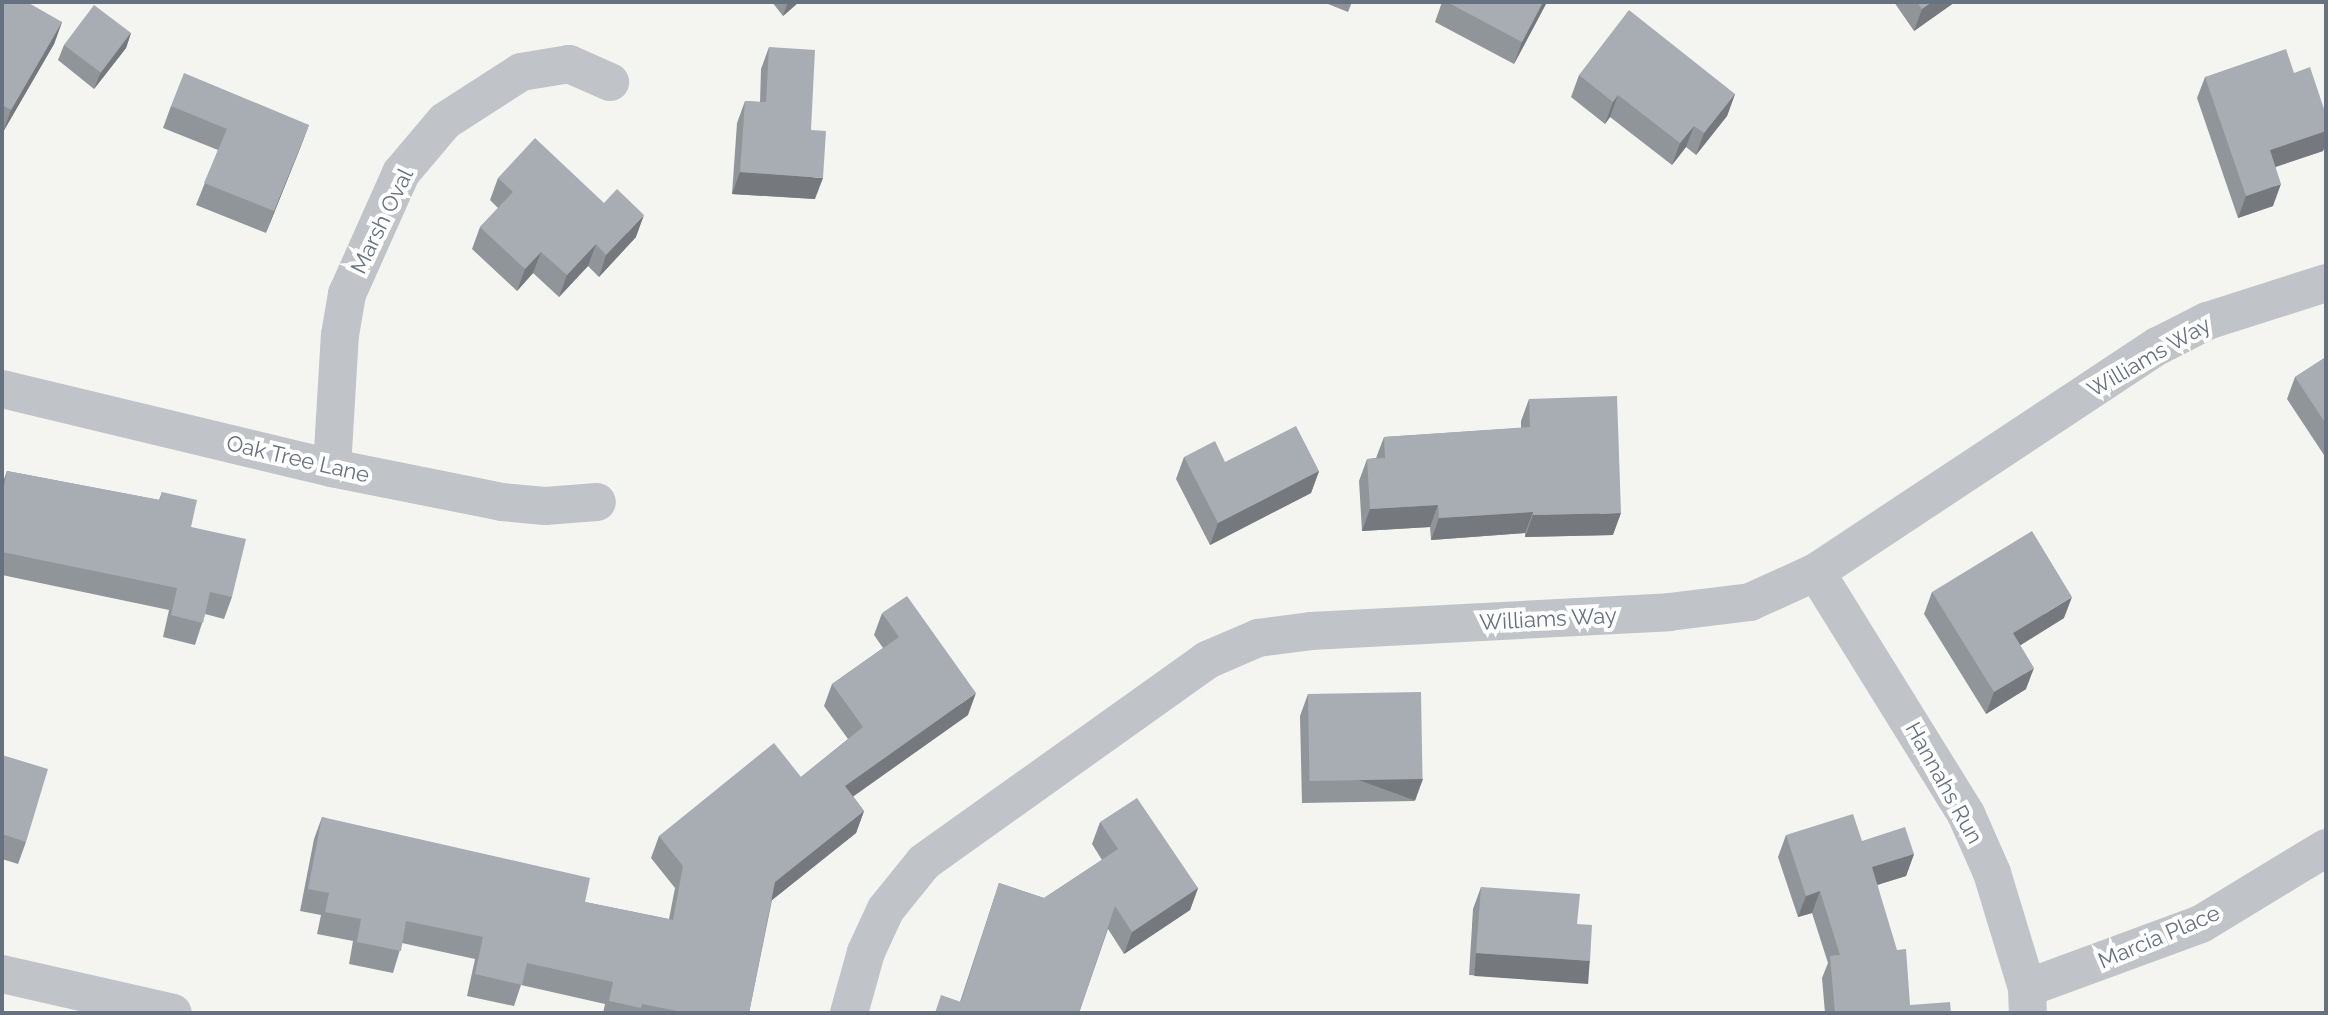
<!DOCTYPE html>
<html>
<head>
<meta charset="utf-8">
<style>
  body { margin:0 }
  #map { position:relative; width:2328px; height:1015px; overflow:hidden; background:#f4f5f1; font-family:Raleway,sans-serif }
  div>[style] { position:absolute }
  .minor>* { height:38px; margin:-19px; padding:0 19px; transform-origin:19px; border-radius:19px; background:#c0c3c7 }
  .wall>* { inset:0; background:#90959a }
  .shaded-wall>* { inset:0; background:#75797d; transform-origin:0 0 }
  .building>* { inset:0; background:#a7adb3; transform-origin:0 0 }
  span { translate:-50% -50%; white-space:nowrap; text-align:center; line-height:1.15; -webkit-text-stroke:8px #fff; paint-order:stroke }
  .street-label { font-size:22px; color:#667280 }
  .frame { position:absolute; inset:0; border:4px solid #667280; pointer-events:none }
</style>
</head>
<body>
<div id="map">
  <div class="minor">
    <i style="left:2px;top:389px;width:339px;rotate:13.5deg"></i>
    <i style="left:332px;top:468px;width:173px;rotate:11.3deg"></i>
    <i style="left:502px;top:502px;width:43px;rotate:5.3deg"></i>
    <i style="left:545px;top:506px;width:52px;rotate:-4.4deg"></i>
    <i style="left:332px;top:468px;width:133px;rotate:-86.6deg"></i>
    <i style="left:340px;top:335px;width:42px;rotate:-80.3deg"></i>
    <i style="left:347px;top:294px;width:133px;rotate:-65.9deg"></i>
    <i style="left:401px;top:173px;width:68px;rotate:-49.8deg"></i>
    <i style="left:445px;top:121px;width:90px;rotate:-32.8deg"></i>
    <i style="left:521px;top:72px;width:49px;rotate:-9.5deg"></i>
    <i style="left:569px;top:64px;width:45px;rotate:23.7deg"></i>
    <i style="left:1816px;top:572px;width:285px;rotate:58.2deg"></i>
    <i style="left:1966px;top:814px;width:64px;rotate:66.2deg"></i>
    <i style="left:1992px;top:873px;width:120px;rotate:73.1deg"></i>
    <i style="left:2027px;top:988px;width:25px;rotate:88deg"></i>
    <i style="left:2px;top:974px;width:175px;rotate:12.8deg"></i>
    <i style="left:2027px;top:988px;width:185px;rotate:-20.2deg"></i>
    <i style="left:2201px;top:924px;width:146px;rotate:-31.3deg"></i>
    <i style="left:849px;top:1013px;width:63px;rotate:-74.4deg"></i>
    <i style="left:866px;top:952px;width:47px;rotate:-65.1deg"></i>
    <i style="left:886px;top:909px;width:60px;rotate:-51deg"></i>
    <i style="left:924px;top:862px;width:348px;rotate:-35.5deg"></i>
    <i style="left:1207px;top:660px;width:56px;rotate:-23.3deg"></i>
    <i style="left:1258px;top:638px;width:53px;rotate:-7.5deg"></i>
    <i style="left:1311px;top:631px;width:359px;rotate:-3deg"></i>
    <i style="left:1669px;top:612px;width:82px;rotate:-7deg"></i>
    <i style="left:1750px;top:602px;width:72px;rotate:-24.4deg"></i>
    <i style="left:1816px;top:572px;width:410px;rotate:-33.5deg"></i>
    <i style="left:2158px;top:346px;width:55px;rotate:-27deg"></i>
    <i style="left:2207px;top:321px;width:125px;rotate:-17.7deg"></i>
  </div>
  <div class="wall">
    <i style="clip-path:polygon(2px 2px,62px 22px,54px 44px,3px 132px)"></i>
    <i style="clip-path:polygon(772px 2px,799px 2px,783px 16px)"></i>
    <i style="clip-path:polygon(1323px 2px,1352px 2px,1348px 12px)"></i>
    <i style="clip-path:polygon(1442px 2px,1547px 2px,1514px 64px,1435px 22px)"></i>
    <i style="clip-path:polygon(1894px 2px,1955px 2px,1914px 31px)"></i>
    <i style="clip-path:polygon(131px 33px,126px 48px,94px 89px,58px 60px,64px 45px)"></i>
    <i style="clip-path:polygon(769px 47px,811px 130px,815px 199px,732px 194px,737px 123px,745px 101px,760px 102px,761px 69px)"></i>
    <i style="clip-path:polygon(2294px 73px,2326px 115px,2326px 142px,2323px 151px,2276px 167px,2273px 206px,2238px 218px,2197px 98px,2205px 77px)"></i>
    <i style="clip-path:polygon(1579px 75px,1735px 94px,1727px 116px,1696px 155px,1686px 147px,1672px 165px,1610px 117px,1605px 124px,1571px 97px)"></i>
    <i style="clip-path:polygon(171px 106px,309px 125px,266px 233px,196px 205px,218px 150px,163px 128px)"></i>
    <i style="clip-path:polygon(498px 178px,636px 237px,599px 277px,588px 266px,559px 297px,533px 273px,517px 291px,472px 249px,480px 227px,498px 208px,490px 200px)"></i>
    <i style="clip-path:polygon(2326px 357px,2326px 458px,2287px 399px,2295px 377px)"></i>
    <i style="clip-path:polygon(1529px 399px,1613px 535px,1525px 537px,1525px 533px,1431px 540px,1430px 527px,1362px 531px,1359px 481px,1367px 459px,1376px 458px,1384px 437px,1521px 428px,1521px 421px)"></i>
    <i style="clip-path:polygon(1184px 457px,1225px 462px,1319px 471px,1311px 493px,1210px 545px,1176px 479px)"></i>
    <i style="clip-path:polygon(7px 471px,159px 500px,162px 492px,191px 527px,232px 597px,224px 619px,205px 614px,195px 645px,163px 637px,169px 610px,2px 575px,2px 484px)"></i>
    <i style="clip-path:polygon(1932px 592px,2064px 618px,2020px 645px,2026px 689px,1986px 714px,1924px 614px)"></i>
    <i style="clip-path:polygon(882px 613px,968px 715px,853px 796px,864px 811px,856px 833px,772px 900px,749px 1013px,603px 1013px,605px 1004px,521px 985px,514px 1006px,467px 996px,475px 959px,402px 943px,393px 973px,349px 964px,353px 941px,317px 934px,321px 915px,300px 911px,314px 839px,322px 817px,585px 902px,669px 919px,675px 888px,651px 858px,659px 836px,801px 777px,848px 739px,824px 706px,832px 684px,883px 648px,874px 635px)"></i>
    <i style="clip-path:polygon(1308px 694px,1415px 801px,1302px 803px,1300px 716px)"></i>
    <i style="clip-path:polygon(2px 755px,26px 842px,18px 864px,2px 859px)"></i>
    <i style="clip-path:polygon(1100px 822px,1198px 888px,1190px 910px,1124px 954px,1108px 929px,1079px 1013px,934px 1013px,960px 1002px,999px 883px,1044px 898px,1102px 860px,1092px 844px)"></i>
    <i style="clip-path:polygon(1786px 835px,1862px 841px,1914px 854px,1906px 876px,1877px 885px,1910px 1005px,1951px 1013px,1825px 1013px,1822px 978px,1828px 963px,1812px 913px,1798px 917px,1778px 857px)"></i>
    <i style="clip-path:polygon(1481px 887px,1577px 924px,1590px 961px,1582px 983px,1469px 975px,1473px 909px)"></i>
  </div>
  <div class="shaded-wall">
    <i style="clip-path:polygon(788px 2px,799px 2px,783px 16px)"></i>
    <i style="clip-path:polygon(1543px 2px,1547px 2px,1514px 64px,1522px 42px)"></i>
    <i style="clip-path:polygon(1932px 2px,1955px 2px,1914px 31px,1922px 9px)"></i>
    <i style="clip-path:polygon(62px 22px,54px 44px,3px 132px,11px 110px)"></i>
    <i style="clip-path:polygon(131px 33px,126px 48px,94px 89px,100px 74px)"></i>
    <i style="clip-path:polygon(1735px 94px,1727px 116px,1696px 155px,1704px 133px)"></i>
    <i style="clip-path:polygon(1618px 95px,1610px 117px,1605px 124px,1613px 102px)"></i>
    <i style="clip-path:polygon(309px 125px,301px 146px,266px 233px,274px 211px)"></i>
    <i style="clip-path:polygon(1694px 126px,1686px 147px,1672px 165px,1680px 143px)"></i>
    <i style="clip-path:polygon(2326px 131px,2326px 142px,2323px 151px,2262px 171px,2270px 150px)"></i>
    <i style="clip-path:polygon(740px 172px,823px 178px,815px 199px,732px 194px)"></i>
    <i style="clip-path:polygon(2281px 184px,2273px 206px,2238px 218px,2246px 196px)"></i>
    <i style="clip-path:polygon(644px 215px,636px 237px,599px 277px,606px 255px)"></i>
    <i style="clip-path:polygon(596px 244px,588px 266px,559px 297px,567px 275px)"></i>
    <i style="clip-path:polygon(541px 252px,533px 273px,517px 291px,525px 269px)"></i>
    <i style="clip-path:polygon(1319px 471px,1311px 493px,1210px 545px,1218px 523px)"></i>
    <i style="clip-path:polygon(1438px 505px,1430px 527px,1362px 531px,1370px 509px)"></i>
    <i style="clip-path:polygon(1533px 512px,1525px 533px,1431px 540px,1439px 518px)"></i>
    <i style="clip-path:polygon(1621px 513px,1613px 535px,1525px 537px,1533px 515px)"></i>
    <i style="clip-path:polygon(2072px 597px,2064px 618px,2005px 655px,2013px 633px)"></i>
    <i style="clip-path:polygon(2034px 668px,2026px 689px,1986px 714px,1994px 692px)"></i>
    <i style="clip-path:polygon(976px 693px,968px 715px,837px 808px,845px 786px)"></i>
    <i style="left:1423px;top:779px;width:23px;height:113px;rotate:110deg"></i>
    <i style="clip-path:polygon(864px 811px,856px 833px,767px 904px,775px 882px)"></i>
    <i style="clip-path:polygon(1914px 854px,1906px 876px,1864px 889px,1872px 867px)"></i>
    <i style="clip-path:polygon(1198px 888px,1190px 910px,1124px 954px,1132px 932px)"></i>
    <i style="clip-path:polygon(1820px 891px,1812px 913px,1798px 917px,1806px 896px)"></i>
    <i style="left:1476px;top:953px;width:114px;height:23px;rotate:4deg"></i>
  </div>
  <div class="building">
    <i style="clip-path:polygon(2px 2px,27px 2px,62px 22px,11px 110px,2px 105px)"></i>
    <i style="clip-path:polygon(1447px 2px,1543px 2px,1522px 42px)"></i>
    <i style="clip-path:polygon(1917px 2px,1932px 2px,1922px 9px)"></i>
    <i style="left:94px;top:5px;width:46px;height:50px;rotate:37deg"></i>
    <i style="clip-path:polygon(1629px 10px,1735px 94px,1704px 133px,1694px 126px,1680px 143px,1618px 95px,1613px 102px,1579px 75px)"></i>
    <i style="clip-path:polygon(769px 47px,815px 50px,811px 130px,826px 131px,823px 178px,740px 172px,745px 101px,766px 102px)"></i>
    <i style="clip-path:polygon(2286px 49px,2294px 73px,2310px 67px,2326px 115px,2326px 131px,2270px 150px,2281px 184px,2246px 196px,2205px 77px)"></i>
    <i style="clip-path:polygon(184px 73px,309px 125px,274px 211px,204px 183px,227px 129px,171px 106px)"></i>
    <i style="clip-path:polygon(535px 138px,604px 203px,617px 189px,644px 215px,606px 255px,596px 244px,567px 275px,541px 252px,525px 269px,480px 227px,513px 192px,498px 178px)"></i>
    <i style="clip-path:polygon(2326px 357px,2326px 424px,2295px 377px)"></i>
    <i style="clip-path:polygon(1617px 396px,1621px 513px,1533px 515px,1533px 512px,1439px 518px,1438px 505px,1370px 509px,1367px 459px,1385px 458px,1384px 437px,1530px 427px,1529px 399px)"></i>
    <i style="clip-path:polygon(1296px 426px,1319px 471px,1218px 523px,1184px 457px,1215px 441px,1225px 462px)"></i>
    <i style="clip-path:polygon(7px 471px,160px 500px,162px 492px,197px 500px,191px 527px,246px 539px,232px 597px,210px 592px,203px 623px,171px 615px,177px 588px,2px 552px,2px 496px)"></i>
    <i style="clip-path:polygon(2032px 531px,2072px 597px,2013px 633px,2034px 668px,1994px 692px,1932px 592px)"></i>
    <i style="clip-path:polygon(907px 596px,976px 693px,845px 786px,864px 811px,775px 882px,749px 1013px,687px 1013px,642px 1004px,641px 1008px,609px 1001px,613px 982px,527px 963px,522px 985px,475px 974px,483px 937px,406px 921px,401px 951px,357px 942px,361px 919px,325px 912px,329px 893px,308px 889px,322px 817px,590px 878px,585px 902px,673px 920px,683px 866px,659px 836px,774px 743px,801px 777px,863px 727px,832px 684px,899px 637px,882px 613px)"></i>
    <i style="left:1421px;top:692px;width:87px;height:113px;rotate:89deg"></i>
    <i style="clip-path:polygon(2px 755px,48px 769px,26px 842px,2px 834px)"></i>
    <i style="clip-path:polygon(1137px 798px,1198px 888px,1132px 932px,1115px 906px,1079px 1013px,1036px 1013px,1031px 1011px,1030px 1013px,935px 1013px,941px 995px,961px 1002px,999px 883px,1044px 898px,1118px 849px,1100px 822px)"></i>
    <i style="clip-path:polygon(1853px 814px,1862px 841px,1905px 827px,1914px 854px,1872px 867px,1897px 950px,1906px 949px,1910px 1005px,1950px 1002px,1951px 1013px,1835px 1013px,1830px 956px,1840px 955px,1820px 891px,1806px 896px,1786px 835px)"></i>
    <i style="clip-path:polygon(1481px 887px,1580px 894px,1577px 924px,1592px 925px,1590px 961px,1476px 953px)"></i>
  </div>
  <div class="street-label">
    <span style="left:382px;top:221px;rotate:-64deg">Marsh Oval</span>
    <span style="left:2149px;top:357px;rotate:-30deg">Williams Way</span>
    <span style="left:298px;top:459px;rotate:13deg">Oak Tree Lane</span>
    <span style="left:1548px;top:619px;rotate:-3deg">Williams Way</span>
    <span style="left:1944px;top:783px;rotate:61deg">Hannahs Run</span>
    <span style="left:2159px;top:937px;rotate:-23deg">Marcia Place</span>
  </div>
  <div class="frame"></div>
</div>
</body>
</html>
